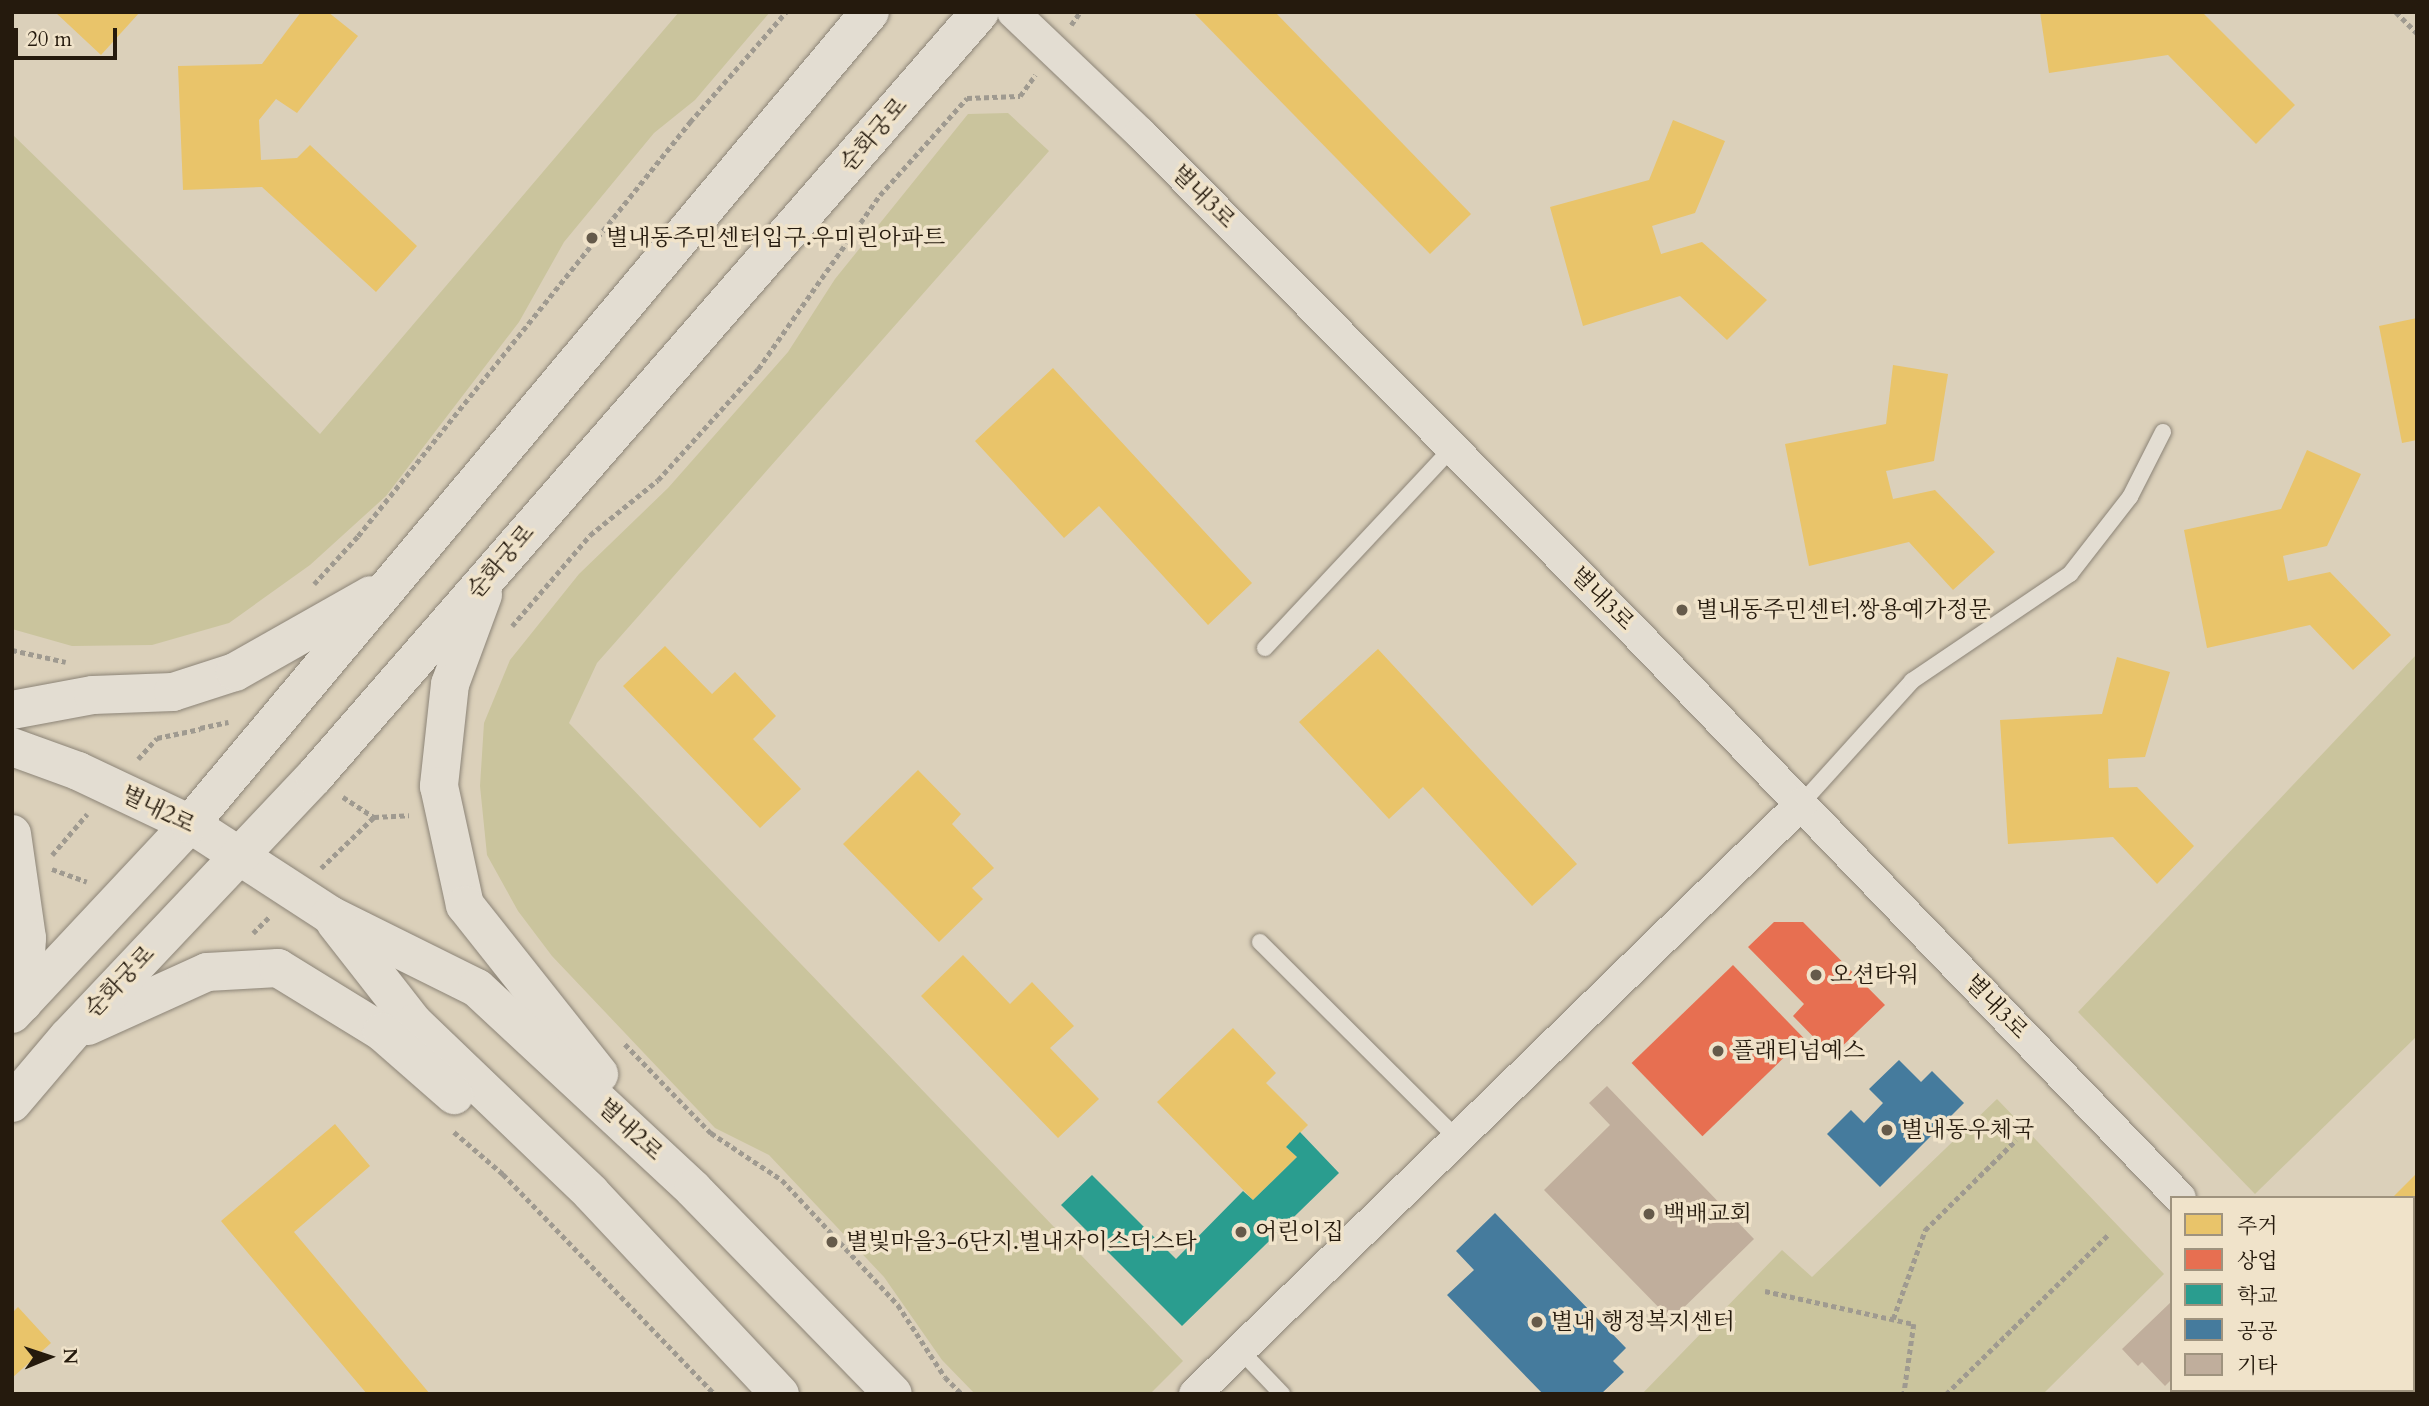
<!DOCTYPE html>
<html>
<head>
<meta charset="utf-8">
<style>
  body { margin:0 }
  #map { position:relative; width:2429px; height:1406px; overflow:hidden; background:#dbd0ba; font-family:Cardo,"Noto Serif KR",serif }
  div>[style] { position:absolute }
  .green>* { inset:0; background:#cac49d }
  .homes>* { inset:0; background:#e9c46a }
  .shops>* { inset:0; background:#e76f51; transform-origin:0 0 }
  .schools>* { inset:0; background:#2a9d8f }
  .public>* { inset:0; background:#457b9d }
  .building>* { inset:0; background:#c0ae9c; transform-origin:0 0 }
  .path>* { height:4.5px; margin-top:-2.25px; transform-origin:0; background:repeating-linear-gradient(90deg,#9f9a90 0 5px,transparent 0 8.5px) }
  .roads { filter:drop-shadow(0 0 2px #8c8477) drop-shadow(0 0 2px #8c8477) }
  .lane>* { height:16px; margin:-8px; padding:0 8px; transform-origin:8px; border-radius:8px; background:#e3ddd2 }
  .street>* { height:32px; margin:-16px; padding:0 16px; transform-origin:16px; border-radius:16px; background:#e3ddd2 }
  .secondary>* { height:38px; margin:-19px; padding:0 19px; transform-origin:19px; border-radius:19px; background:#e3ddd2 }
  .dots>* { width:19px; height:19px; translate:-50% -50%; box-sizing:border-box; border:4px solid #f0e3ca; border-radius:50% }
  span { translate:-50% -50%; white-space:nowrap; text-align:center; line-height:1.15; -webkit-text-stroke:7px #f0e3ca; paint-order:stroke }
  .street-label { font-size:23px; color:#251a0d }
  .poi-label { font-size:23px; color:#251a0d }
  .left { translate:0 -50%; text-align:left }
  .frame { position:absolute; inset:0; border:14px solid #251a0d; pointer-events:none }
  .legend { position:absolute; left:2170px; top:1196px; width:245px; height:196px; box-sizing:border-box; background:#f0e3ca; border:2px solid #9f937e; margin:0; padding:9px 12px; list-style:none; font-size:21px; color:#251a0d }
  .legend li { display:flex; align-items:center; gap:14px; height:35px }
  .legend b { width:35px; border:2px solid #9f937e }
  .north { position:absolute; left:14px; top:1322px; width:70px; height:70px; -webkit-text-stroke:5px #f0e3ca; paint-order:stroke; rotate:88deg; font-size:19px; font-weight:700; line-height:28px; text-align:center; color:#251a0d }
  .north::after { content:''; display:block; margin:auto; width:24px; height:32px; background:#251a0d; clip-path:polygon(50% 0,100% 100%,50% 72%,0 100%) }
  .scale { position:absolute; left:14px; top:28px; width:103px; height:32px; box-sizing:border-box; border:4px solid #251a0d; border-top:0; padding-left:9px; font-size:21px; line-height:24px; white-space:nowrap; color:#251a0d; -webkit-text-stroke:5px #f0e3ca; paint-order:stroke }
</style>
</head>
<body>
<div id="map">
  <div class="green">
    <i style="clip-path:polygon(679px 12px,770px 12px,695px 100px,654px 133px,564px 242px,519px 322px,386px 496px,310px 565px,229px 623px,152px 645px,72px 646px,12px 629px,12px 134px,320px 434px)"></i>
    <i style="clip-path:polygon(1008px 113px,1049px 151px,597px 663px,569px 723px,1183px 1361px,1150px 1394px,975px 1394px,942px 1360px,884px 1277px,769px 1155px,715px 1128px,552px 956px,518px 911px,487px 855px,480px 786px,484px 723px,510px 660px,579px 574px,668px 488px,788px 352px,835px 279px,968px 114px)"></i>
    <i style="clip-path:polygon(2417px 654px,2417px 1036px,2255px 1194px,2078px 1012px)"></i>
    <i style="clip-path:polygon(1997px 1099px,2164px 1274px,2043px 1394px,1642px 1394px,1782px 1250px,1812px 1277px)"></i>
  </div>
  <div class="homes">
    <i style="clip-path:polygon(55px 12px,140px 12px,101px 55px)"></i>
    <i style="clip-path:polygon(301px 12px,328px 12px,358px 36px,297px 113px,276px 99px,259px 120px,261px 160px,297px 158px,310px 145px,417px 246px,376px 292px,262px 187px,183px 190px,178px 66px,262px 64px)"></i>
    <i style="clip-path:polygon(1193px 12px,1275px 12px,1471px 214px,1430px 254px)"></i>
    <i style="clip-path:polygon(2040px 12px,2202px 12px,2295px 105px,2256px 144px,2168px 55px,2049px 73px)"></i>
    <i style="clip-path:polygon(1673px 120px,1725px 141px,1695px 213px,1652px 226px,1661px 254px,1702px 242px,1767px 300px,1727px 340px,1680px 296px,1583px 326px,1550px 207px,1649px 180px)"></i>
    <i style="clip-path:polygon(2417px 318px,2417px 440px,2402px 443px,2379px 326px)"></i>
    <i style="clip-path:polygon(1893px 365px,1948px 374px,1934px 461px,1886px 471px,1893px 499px,1935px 490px,1995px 552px,1953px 590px,1909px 542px,1809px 566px,1785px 444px,1886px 424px)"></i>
    <i style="clip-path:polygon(1053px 368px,1252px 583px,1208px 625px,1099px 506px,1064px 538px,975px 441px)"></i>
    <i style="clip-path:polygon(2307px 450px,2361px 474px,2327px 546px,2283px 556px,2288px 581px,2330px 572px,2391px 635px,2353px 670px,2310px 625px,2207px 648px,2184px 530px,2281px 509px)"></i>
    <i style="clip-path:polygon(665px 646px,712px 694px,735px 672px,776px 716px,753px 739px,801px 789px,760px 828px,623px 686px)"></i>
    <i style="clip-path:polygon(1378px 649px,1577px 864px,1532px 906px,1423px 787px,1389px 819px,1299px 722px)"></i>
    <i style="clip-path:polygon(2117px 657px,2170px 672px,2145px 757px,2108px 759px,2109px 788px,2137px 787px,2194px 846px,2157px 884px,2113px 837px,2008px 844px,2000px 720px,2102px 714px)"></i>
    <i style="clip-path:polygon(918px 770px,961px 814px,952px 824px,994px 868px,972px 888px,983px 899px,939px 942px,843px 844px)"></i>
    <i style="clip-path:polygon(963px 955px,1010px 1004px,1032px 982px,1074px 1026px,1050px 1048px,1099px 1099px,1058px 1138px,921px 996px)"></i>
    <i style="clip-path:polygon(1233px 1028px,1276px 1073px,1266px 1083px,1308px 1125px,1286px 1147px,1297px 1157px,1253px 1200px,1157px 1102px)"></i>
    <i style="clip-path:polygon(335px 1124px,370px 1166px,294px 1232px,430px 1394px,367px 1394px,221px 1221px)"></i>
    <i style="clip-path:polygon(2417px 1173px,2417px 1296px,2413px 1292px,2413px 1198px,2392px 1198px)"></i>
    <i style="clip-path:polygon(18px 1307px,51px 1343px,12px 1378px,12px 1313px)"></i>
  </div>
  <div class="shops">
    <i style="clip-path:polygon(1774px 922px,1803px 922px,1885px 1005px,1832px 1056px,1793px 1016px,1804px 1004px,1748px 947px)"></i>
    <i style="left:1733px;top:965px;width:102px;height:141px;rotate:46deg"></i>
  </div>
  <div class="schools">
    <i style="clip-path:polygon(1300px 1132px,1339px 1173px,1182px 1326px,1061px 1205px,1092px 1175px,1176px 1259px,1243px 1191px,1253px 1200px,1297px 1157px,1286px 1147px)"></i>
  </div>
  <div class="public">
    <i style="clip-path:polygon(1899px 1060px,1921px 1082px,1932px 1071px,1964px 1103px,1880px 1187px,1827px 1134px,1851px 1110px,1864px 1123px,1883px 1103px,1869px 1089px)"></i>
    <i style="clip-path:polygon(1495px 1213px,1626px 1348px,1613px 1361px,1624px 1372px,1601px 1394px,1543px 1394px,1447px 1295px,1474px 1270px,1456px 1251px)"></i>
  </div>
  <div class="building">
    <i style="clip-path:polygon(1607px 1086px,1754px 1239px,1671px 1320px,1544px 1190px,1610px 1125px,1589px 1103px)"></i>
    <i style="clip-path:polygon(2172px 1301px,2172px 1379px,2165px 1386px,2142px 1362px,2138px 1366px,2122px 1349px)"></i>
    <i style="left:2180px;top:1390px;width:88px;height:5px"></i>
  </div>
  <div class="path">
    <i style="left:2396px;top:12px;width:30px;rotate:45deg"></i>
    <i style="left:1071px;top:25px;width:16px;rotate:-55deg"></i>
    <i style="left:314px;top:584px;width:65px;rotate:-47.5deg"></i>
    <i style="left:358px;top:536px;width:531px;rotate:-51.27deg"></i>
    <i style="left:690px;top:122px;width:146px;rotate:-48.9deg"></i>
    <i style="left:512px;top:626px;width:120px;rotate:-49.4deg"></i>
    <i style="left:590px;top:535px;width:87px;rotate:-39deg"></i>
    <i style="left:658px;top:480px;width:149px;rotate:-48deg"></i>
    <i style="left:758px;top:369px;width:213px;rotate:-55deg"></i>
    <i style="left:880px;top:195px;width:130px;rotate:-48.1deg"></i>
    <i style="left:967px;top:98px;width:53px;rotate:-2.2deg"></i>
    <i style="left:1020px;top:96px;width:26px;rotate:-54deg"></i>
    <i style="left:12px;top:650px;width:55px;rotate:12.5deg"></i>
    <i style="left:200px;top:728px;width:29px;rotate:-12deg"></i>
    <i style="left:138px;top:759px;width:28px;rotate:-48deg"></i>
    <i style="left:157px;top:738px;width:44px;rotate:-11.8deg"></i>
    <i style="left:343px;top:797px;width:37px;rotate:33deg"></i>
    <i style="left:374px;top:817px;width:35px;rotate:-3deg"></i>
    <i style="left:52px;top:855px;width:54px;rotate:-49.5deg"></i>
    <i style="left:321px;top:868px;width:74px;rotate:-43.9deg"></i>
    <i style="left:52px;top:869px;width:37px;rotate:20deg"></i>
    <i style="left:253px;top:933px;width:23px;rotate:-45deg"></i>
    <i style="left:625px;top:1044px;width:124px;rotate:46deg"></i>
    <i style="left:711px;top:1133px;width:85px;rotate:33.5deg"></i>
    <i style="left:782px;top:1180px;width:171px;rotate:47.1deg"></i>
    <i style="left:898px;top:1305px;width:86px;rotate:56.9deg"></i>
    <i style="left:945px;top:1377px;width:24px;rotate:45deg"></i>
    <i style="left:454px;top:1132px;width:65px;rotate:40.6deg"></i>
    <i style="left:503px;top:1174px;width:306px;rotate:46.1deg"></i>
    <i style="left:1765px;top:1291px;width:153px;rotate:12.5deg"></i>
    <i style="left:1914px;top:1324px;width:71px;rotate:98.1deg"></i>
    <i style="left:1893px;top:1319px;width:95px;rotate:-70.2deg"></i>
    <i style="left:1925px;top:1230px;width:128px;rotate:-44.7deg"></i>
    <i style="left:1946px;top:1394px;width:227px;rotate:-44.5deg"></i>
  </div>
  <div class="roads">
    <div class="lane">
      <i style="left:1265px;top:648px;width:274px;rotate:-46.9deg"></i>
      <i style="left:1801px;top:804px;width:166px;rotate:-47.9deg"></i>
      <i style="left:1912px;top:681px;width:191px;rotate:-34.1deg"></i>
      <i style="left:2070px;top:574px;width:98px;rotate:-52.1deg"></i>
      <i style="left:2130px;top:497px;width:73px;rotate:-63.1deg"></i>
      <i style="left:1260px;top:942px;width:278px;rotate:44.9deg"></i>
      <i style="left:1240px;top:1350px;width:61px;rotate:46.3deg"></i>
    </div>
    <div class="street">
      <i style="left:1013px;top:12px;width:175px;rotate:43.6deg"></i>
      <i style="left:1140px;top:133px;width:694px;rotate:45.23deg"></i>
      <i style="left:1629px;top:626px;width:794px;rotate:46.07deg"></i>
      <i style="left:2362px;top:1390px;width:5px;rotate:53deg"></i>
      <i style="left:1195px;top:1394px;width:846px;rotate:-44.23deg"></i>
    </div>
    <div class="secondary">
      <i style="left:483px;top:595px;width:95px;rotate:110.3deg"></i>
      <i style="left:450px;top:684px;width:103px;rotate:96.2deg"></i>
      <i style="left:439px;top:786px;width:122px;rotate:77.7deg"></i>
      <i style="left:465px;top:905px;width:216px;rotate:51.6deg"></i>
      <i style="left:12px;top:710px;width:82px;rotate:-10.5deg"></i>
      <i style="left:93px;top:695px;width:80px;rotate:-2.1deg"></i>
      <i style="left:173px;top:692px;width:65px;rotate:-17.9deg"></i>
      <i style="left:235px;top:672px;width:156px;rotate:-29.5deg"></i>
      <i style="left:12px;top:747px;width:70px;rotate:20deg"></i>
      <i style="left:78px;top:771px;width:124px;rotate:25.3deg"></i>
      <i style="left:190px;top:824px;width:167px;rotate:33deg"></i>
      <i style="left:330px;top:915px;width:164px;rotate:26.4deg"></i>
      <i style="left:477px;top:988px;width:295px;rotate:42.9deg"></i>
      <i style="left:693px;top:1189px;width:286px;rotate:45.7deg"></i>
      <i style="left:12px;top:834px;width:105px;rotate:81.8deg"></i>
      <i style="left:27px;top:938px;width:65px;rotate:93.5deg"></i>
      <i style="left:335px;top:922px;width:128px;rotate:52deg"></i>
      <i style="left:414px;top:1023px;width:245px;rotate:43.8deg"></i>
      <i style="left:591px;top:1193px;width:276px;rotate:46.8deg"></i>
      <i style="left:12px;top:1014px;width:260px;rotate:-46.9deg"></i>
      <i style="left:190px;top:824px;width:1059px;rotate:-50.06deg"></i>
      <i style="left:88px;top:1026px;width:131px;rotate:-24.4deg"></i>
      <i style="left:207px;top:972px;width:71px;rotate:-3.2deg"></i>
      <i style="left:278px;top:968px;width:122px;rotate:31.6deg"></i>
      <i style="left:382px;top:1032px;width:96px;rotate:41.2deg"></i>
      <i style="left:12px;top:1103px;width:87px;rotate:-49.7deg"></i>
      <i style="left:68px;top:1037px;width:358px;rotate:-46.6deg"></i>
      <i style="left:314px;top:777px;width:1014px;rotate:-48.96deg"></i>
    </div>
  </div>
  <div class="dots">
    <i style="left:592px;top:238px;background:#655a4a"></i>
    <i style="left:1682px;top:610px;background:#655a4a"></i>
    <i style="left:1816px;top:975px;background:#655a4a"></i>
    <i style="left:1718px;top:1051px;background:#655a4a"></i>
    <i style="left:1887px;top:1130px;background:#655a4a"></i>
    <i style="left:1649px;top:1214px;background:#655a4a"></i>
    <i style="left:1241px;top:1232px;background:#655a4a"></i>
    <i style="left:832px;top:1242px;background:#655a4a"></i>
    <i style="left:1537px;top:1322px;background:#655a4a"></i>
  </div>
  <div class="street-label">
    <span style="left:874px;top:135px;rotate:-49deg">순화궁로</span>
    <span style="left:1203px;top:197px;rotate:45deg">별내3로</span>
    <span style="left:501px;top:562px;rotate:-49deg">순화궁로</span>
    <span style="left:1602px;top:599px;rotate:45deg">별내3로</span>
    <span style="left:158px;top:810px;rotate:26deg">별내2로</span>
    <span style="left:120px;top:982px;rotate:-46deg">순화궁로</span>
    <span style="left:1996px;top:1007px;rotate:46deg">별내3로</span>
    <span style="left:630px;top:1130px;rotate:43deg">별내2로</span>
  </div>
  <div class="poi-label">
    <span class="left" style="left:606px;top:238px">별내동주민센터입구.우미린아파트</span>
    <span class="left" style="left:1696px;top:610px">별내동주민센터.쌍용예가정문</span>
    <span class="left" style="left:1830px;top:975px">오션타워</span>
    <span class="left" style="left:1732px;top:1051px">플래티넘예스</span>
    <span class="left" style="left:1901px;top:1130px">별내동우체국</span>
    <span class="left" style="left:1663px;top:1214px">백배교회</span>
    <span class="left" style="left:1255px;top:1232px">어린이집</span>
    <span class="left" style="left:846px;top:1242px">별빛마을3-6단지.별내자이스더스타</span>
    <span class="left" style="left:1551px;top:1322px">별내 행정복지센터</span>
  </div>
  <div class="frame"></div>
  <ul class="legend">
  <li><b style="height:19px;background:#e9c46a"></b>주거</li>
  <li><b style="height:19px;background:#e76f51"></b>상업</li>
  <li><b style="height:19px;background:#2a9d8f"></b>학교</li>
  <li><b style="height:19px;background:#457b9d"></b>공공</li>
  <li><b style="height:19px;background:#c0ae9c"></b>기타</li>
  </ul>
  <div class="north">N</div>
  <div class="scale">20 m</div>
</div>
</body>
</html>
